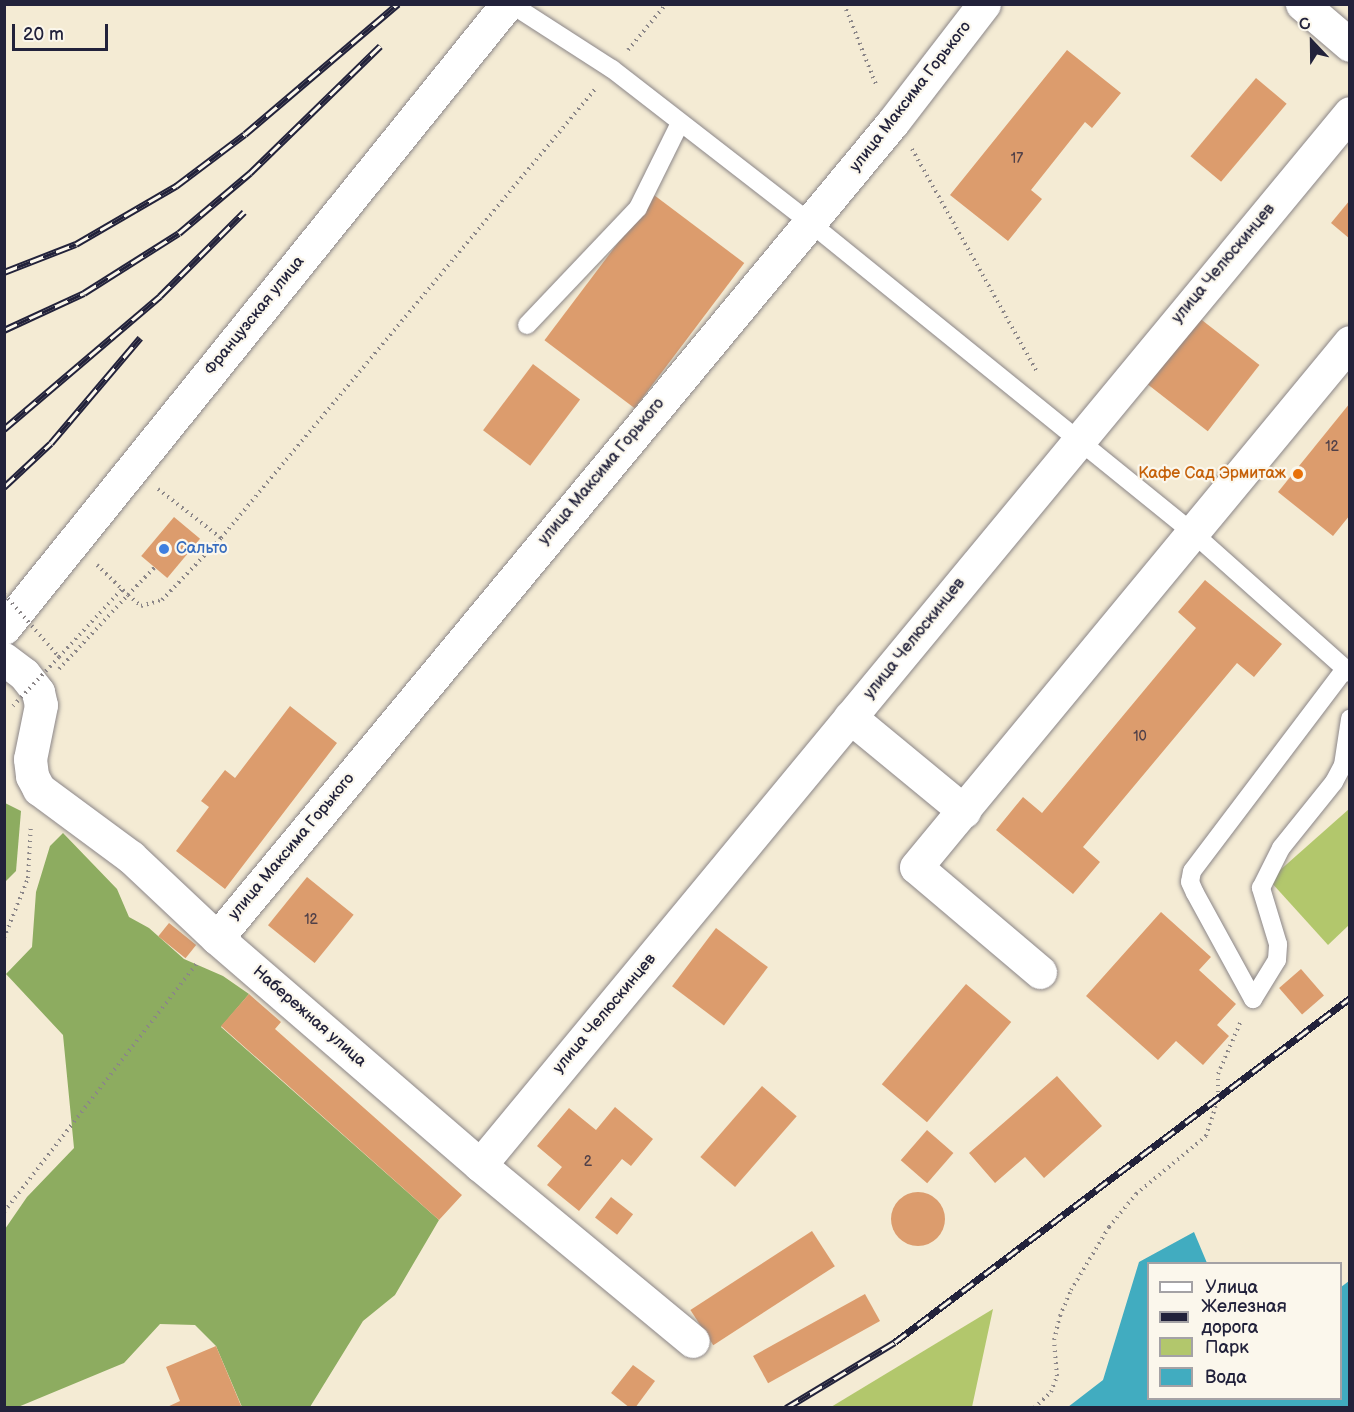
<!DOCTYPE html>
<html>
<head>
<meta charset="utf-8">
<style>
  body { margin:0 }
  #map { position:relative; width:1354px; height:1412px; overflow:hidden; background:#f4ebd4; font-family:"Balsamiq Sans",sans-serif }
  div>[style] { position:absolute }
  .green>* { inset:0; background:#b2c76c }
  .forest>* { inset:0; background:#8dac60 }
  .water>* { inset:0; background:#41acc0 }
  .building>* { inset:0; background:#dc9c6d; transform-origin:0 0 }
  .round { border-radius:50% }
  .path>* { height:4px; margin-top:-2px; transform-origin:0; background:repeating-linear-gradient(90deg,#8b8688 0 1.5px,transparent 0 6px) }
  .roads { filter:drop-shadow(0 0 2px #8b8688) drop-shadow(0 0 2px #8b8688) }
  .service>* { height:18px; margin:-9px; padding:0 9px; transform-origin:9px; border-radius:9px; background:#fff }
  .minor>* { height:33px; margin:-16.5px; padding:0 16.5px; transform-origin:16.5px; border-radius:16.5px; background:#fff }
  .primary>* { height:33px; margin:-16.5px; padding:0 16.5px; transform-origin:16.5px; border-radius:16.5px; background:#fff }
  .rail>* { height:7px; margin-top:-3.5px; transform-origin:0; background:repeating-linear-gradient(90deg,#fbf7ec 0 14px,#22223b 0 28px); box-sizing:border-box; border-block:2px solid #22223b }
  .path-bridge>* { height:4px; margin-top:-2px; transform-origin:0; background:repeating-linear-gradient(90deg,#8b8688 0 1.5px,transparent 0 6px) }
  .dots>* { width:16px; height:16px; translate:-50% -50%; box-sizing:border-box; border:3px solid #fbf7ec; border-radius:50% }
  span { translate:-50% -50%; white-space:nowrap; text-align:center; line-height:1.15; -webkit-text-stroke:4.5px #fbf7ec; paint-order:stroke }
  .number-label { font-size:14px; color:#504048 }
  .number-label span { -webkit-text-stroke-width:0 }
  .street-label { font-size:16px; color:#22223b }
  .food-label { font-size:16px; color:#c56008 }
  .right { translate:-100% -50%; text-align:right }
  .shop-label { font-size:16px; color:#366cbe }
  .left { translate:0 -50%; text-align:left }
  .frame { position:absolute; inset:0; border:6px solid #22223b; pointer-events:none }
  .legend { position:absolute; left:1147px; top:1262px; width:195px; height:138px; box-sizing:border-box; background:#fbf7ec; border:2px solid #a4a2a5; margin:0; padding:8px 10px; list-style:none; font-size:18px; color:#22223b }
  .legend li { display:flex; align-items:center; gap:12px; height:30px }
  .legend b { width:30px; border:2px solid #a4a2a5 }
  .north { position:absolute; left:1282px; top:12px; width:60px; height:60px; -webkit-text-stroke:4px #fbf7ec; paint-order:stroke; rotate:338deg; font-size:16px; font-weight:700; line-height:24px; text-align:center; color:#22223b }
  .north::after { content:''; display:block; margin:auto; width:21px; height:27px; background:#22223b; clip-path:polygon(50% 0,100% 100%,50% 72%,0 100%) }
  .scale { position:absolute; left:12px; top:24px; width:96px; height:27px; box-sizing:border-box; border:3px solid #22223b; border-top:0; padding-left:8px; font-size:18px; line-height:21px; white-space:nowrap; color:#22223b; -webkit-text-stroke:4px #fbf7ec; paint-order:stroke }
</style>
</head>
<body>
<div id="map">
  <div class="green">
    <i style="clip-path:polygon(1349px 809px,1349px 925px,1328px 945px,1269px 880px)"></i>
    <i style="clip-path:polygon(993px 1309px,972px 1407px,831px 1407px)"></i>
  </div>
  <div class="forest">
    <i style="clip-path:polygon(5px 803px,21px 811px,16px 871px,5px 882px)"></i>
    <i style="clip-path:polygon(63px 833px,117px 889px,129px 917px,149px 928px,184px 959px,223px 976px,249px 994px,221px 1027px,439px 1220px,395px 1295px,363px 1321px,310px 1407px,242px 1407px,216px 1346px,195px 1325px,160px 1324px,124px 1363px,18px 1407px,5px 1408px,5px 1229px,27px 1197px,74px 1148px,63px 1035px,6px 974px,32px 947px,36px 892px,50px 846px)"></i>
  </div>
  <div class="water">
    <i style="clip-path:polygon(1194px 1232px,1207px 1263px,1148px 1264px,1148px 1398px,1340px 1398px,1341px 1287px,1349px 1281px,1349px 1407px,1068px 1407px,1103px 1380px,1139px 1262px)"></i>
  </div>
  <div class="building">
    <i style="clip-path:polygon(1067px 50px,1121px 93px,1092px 128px,1085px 122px,1031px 190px,1042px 199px,1008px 241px,950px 195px)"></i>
    <i style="left:1256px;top:78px;width:40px;height:102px;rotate:40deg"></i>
    <i style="left:654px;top:195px;width:113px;height:182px;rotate:37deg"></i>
    <i style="clip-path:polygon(1350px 200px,1350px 239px,1331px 223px)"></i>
    <i style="left:1198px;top:317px;width:78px;height:84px;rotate:38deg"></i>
    <i style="left:533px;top:364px;width:59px;height:83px;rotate:37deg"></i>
    <i style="clip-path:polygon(1350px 403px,1350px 515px,1333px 536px,1278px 492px)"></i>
    <i style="left:174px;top:517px;width:34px;height:51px;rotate:40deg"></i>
    <i style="clip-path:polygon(1205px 580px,1282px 644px,1254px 677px,1237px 663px,1083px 847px,1100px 862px,1073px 894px,996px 830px,1023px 797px,1042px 813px,1196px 628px,1178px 612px)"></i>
    <i style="clip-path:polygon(290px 706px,337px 743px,225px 889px,176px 851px,209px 807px,201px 801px,225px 770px,235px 778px)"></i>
    <i style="left:307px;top:877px;width:60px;height:62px;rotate:39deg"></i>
    <i style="clip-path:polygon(1161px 912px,1211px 957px,1199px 970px,1236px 1004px,1217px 1025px,1229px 1036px,1203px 1065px,1176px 1041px,1158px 1060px,1086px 996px)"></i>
    <i style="left:169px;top:923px;width:35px;height:17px;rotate:39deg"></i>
    <i style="left:716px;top:928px;width:65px;height:73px;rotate:37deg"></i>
    <i style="left:1301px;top:969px;width:35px;height:29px;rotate:49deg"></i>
    <i style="left:966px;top:984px;width:59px;height:131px;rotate:40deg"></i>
    <i style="clip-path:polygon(249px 994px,281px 1022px,275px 1029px,462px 1195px,439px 1220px,221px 1026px)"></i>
    <i style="clip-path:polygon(1057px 1076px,1102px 1126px,1044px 1178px,1025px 1157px,995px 1183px,969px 1153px)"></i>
    <i style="left:762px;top:1086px;width:46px;height:94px;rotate:41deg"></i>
    <i style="clip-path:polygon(615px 1107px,653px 1139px,631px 1166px,622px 1159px,579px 1211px,547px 1185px,562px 1167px,537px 1146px,569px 1108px,596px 1130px)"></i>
    <i style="left:927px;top:1130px;width:35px;height:40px;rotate:41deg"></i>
    <i class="round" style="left:891px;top:1192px;width:54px;height:54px"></i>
    <i style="left:611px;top:1197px;width:28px;height:26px;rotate:38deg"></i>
    <i style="left:812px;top:1231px;width:42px;height:145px;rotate:57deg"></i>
    <i style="left:865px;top:1294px;width:31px;height:128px;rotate:61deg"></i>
    <i style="clip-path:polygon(216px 1346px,242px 1408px,165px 1408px,180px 1401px,166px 1367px)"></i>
    <i style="clip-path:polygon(633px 1365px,655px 1381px,635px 1408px,630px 1408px,611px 1393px)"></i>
  </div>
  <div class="path">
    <i style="left:844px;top:4px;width:89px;rotate:68.3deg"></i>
    <i style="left:628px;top:50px;width:60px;rotate:-50.4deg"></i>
    <i style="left:912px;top:149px;width:256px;rotate:60.7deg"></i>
    <i style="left:158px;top:489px;width:80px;rotate:37.9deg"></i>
    <i style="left:97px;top:565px;width:43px;rotate:44.1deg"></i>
    <i style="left:128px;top:595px;width:39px;rotate:-46deg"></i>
    <i style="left:59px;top:657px;width:93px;rotate:-47.2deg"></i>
    <i style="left:59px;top:669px;width:101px;rotate:-47deg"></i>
    <i style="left:128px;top:595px;width:17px;rotate:40deg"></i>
    <i style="left:141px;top:606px;width:22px;rotate:-16deg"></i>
    <i style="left:162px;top:600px;width:86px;rotate:-46.4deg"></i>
    <i style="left:221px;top:538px;width:586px;rotate:-50.19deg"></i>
    <i style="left:4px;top:938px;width:65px;rotate:-68.2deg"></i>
    <i style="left:28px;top:878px;width:53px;rotate:-86.8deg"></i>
    <i style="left:4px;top:1212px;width:315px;rotate:-52.2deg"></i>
    <i style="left:1034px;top:1408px;width:23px;rotate:-43deg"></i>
    <i style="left:1051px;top:1392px;width:17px;rotate:-69deg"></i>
    <i style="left:1057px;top:1376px;width:36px;rotate:-95deg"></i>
    <i style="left:1054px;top:1340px;width:25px;rotate:-76deg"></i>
    <i style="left:1060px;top:1316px;width:28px;rotate:-67deg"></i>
    <i style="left:1071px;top:1290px;width:74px;rotate:-58.9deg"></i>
    <i style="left:1109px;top:1227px;width:43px;rotate:-50.7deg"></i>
    <i style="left:1136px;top:1194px;width:91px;rotate:-39.6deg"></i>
    <i style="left:1206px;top:1136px;width:40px;rotate:-72deg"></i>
    <i style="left:1218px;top:1098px;width:24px;rotate:-90deg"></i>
    <i style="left:1218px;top:1074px;width:58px;rotate:-66.5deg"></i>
  </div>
  <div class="roads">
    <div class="service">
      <i style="left:511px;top:4px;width:120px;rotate:32.8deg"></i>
      <i style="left:612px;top:69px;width:249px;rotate:37.8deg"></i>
      <i style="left:809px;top:222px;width:494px;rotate:39deg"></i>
      <i style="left:1193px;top:533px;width:210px;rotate:41.7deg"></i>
      <i style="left:527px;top:325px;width:161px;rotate:-46.5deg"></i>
      <i style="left:638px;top:208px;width:95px;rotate:-63.7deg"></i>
      <i style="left:1345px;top:669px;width:253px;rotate:127.1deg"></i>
      <i style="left:1192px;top:871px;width:11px;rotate:100deg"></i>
      <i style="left:1190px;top:882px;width:12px;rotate:66deg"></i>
      <i style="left:1195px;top:893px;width:121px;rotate:61.3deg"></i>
      <i style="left:1253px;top:999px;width:46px;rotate:-58.4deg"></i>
      <i style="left:1277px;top:960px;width:16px;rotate:-86deg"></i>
      <i style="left:1278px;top:944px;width:59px;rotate:-106.9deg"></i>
      <i style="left:1261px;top:888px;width:45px;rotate:-63.4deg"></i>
      <i style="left:1281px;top:848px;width:85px;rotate:-51.2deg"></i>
      <i style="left:1334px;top:782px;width:19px;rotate:-62deg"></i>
      <i style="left:1343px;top:765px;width:47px;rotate:-81.3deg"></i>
    </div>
    <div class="minor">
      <i style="left:1302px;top:4px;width:63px;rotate:40.5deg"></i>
      <i style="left:4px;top:659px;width:25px;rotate:37deg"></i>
      <i style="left:24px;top:674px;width:23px;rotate:52deg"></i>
      <i style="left:38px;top:692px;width:13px;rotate:77deg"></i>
      <i style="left:41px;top:705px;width:55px;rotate:101.5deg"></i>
      <i style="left:30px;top:759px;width:17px;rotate:83deg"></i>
      <i style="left:32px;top:776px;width:15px;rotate:62deg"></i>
      <i style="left:39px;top:789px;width:114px;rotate:36.5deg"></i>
      <i style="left:131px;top:857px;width:118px;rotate:43.3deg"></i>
      <i style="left:217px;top:938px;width:347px;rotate:40.8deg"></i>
      <i style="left:480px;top:1165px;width:276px;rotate:39.6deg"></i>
      <i style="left:850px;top:717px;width:148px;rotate:39.5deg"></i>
      <i style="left:217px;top:938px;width:1060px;rotate:-50.36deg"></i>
      <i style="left:893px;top:122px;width:149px;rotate:-52.4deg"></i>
      <i style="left:1040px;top:972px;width:162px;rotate:-139.7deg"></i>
      <i style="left:916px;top:867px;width:681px;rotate:-50.42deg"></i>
      <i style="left:480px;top:1165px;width:1365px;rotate:-50.41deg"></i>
    </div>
    <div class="primary">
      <i style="left:4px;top:628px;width:801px;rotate:-51.13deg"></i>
    </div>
  </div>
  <div class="rail">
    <i style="left:4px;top:272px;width:77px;rotate:-21.3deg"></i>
    <i style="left:76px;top:244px;width:116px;rotate:-30.1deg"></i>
    <i style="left:176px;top:186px;width:86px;rotate:-37deg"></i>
    <i style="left:245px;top:134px;width:201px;rotate:-40.4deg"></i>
    <i style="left:4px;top:330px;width:88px;rotate:-24.8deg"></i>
    <i style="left:84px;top:293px;width:112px;rotate:-32.3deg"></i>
    <i style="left:179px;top:233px;width:93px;rotate:-40.2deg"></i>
    <i style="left:250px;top:173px;width:182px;rotate:-44.3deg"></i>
    <i style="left:4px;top:429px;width:205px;rotate:-40.4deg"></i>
    <i style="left:160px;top:296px;width:119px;rotate:-45deg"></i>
    <i style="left:4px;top:487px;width:64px;rotate:-43.1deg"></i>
    <i style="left:51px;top:443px;width:138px;rotate:-49.7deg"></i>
    <i style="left:786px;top:1408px;width:127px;rotate:-31.2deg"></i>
    <i style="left:895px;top:1342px;width:570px;rotate:-37.09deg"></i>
  </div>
  <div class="path-bridge">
    <i style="left:4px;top:594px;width:84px;rotate:48.9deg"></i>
    <i style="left:59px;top:657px;width:67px;rotate:133.2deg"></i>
  </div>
  <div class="dots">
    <i style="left:1298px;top:474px;background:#e8710a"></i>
    <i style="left:164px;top:549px;background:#3f7fe0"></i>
  </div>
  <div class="number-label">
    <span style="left:1017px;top:159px">17</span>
    <span style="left:1332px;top:447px">12</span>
    <span style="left:1140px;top:737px">10</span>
    <span style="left:311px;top:920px">12</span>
    <span style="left:588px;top:1162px">2</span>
  </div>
  <div class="street-label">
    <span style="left:911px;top:97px;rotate:-52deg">улица Максима Горького</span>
    <span style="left:1224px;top:264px;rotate:-50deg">улица Челюскинцев</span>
    <span style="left:255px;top:316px;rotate:-51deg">Французская улица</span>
    <span style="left:602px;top:472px;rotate:-50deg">улица Максима Горького</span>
    <span style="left:915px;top:639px;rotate:-51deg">улица Челюскинцев</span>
    <span style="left:292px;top:847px;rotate:-50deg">улица Максима Горького</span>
    <span style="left:605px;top:1014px;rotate:-50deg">улица Челюскинцев</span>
    <span style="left:309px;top:1017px;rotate:41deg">Набережная улица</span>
  </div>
  <div class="food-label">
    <span class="right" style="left:1286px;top:474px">Кафе Сад Эрмитаж</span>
  </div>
  <div class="shop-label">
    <span class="left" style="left:176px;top:549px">Сальто</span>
  </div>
  <div class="frame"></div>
  <ul class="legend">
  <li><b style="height:8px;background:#fff"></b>Улица</li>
  <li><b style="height:8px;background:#22223b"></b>Железная дорога</li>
  <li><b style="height:16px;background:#b2c76c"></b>Парк</li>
  <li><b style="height:16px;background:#41acc0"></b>Вода</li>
  </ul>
  <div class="north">С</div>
  <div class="scale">20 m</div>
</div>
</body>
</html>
